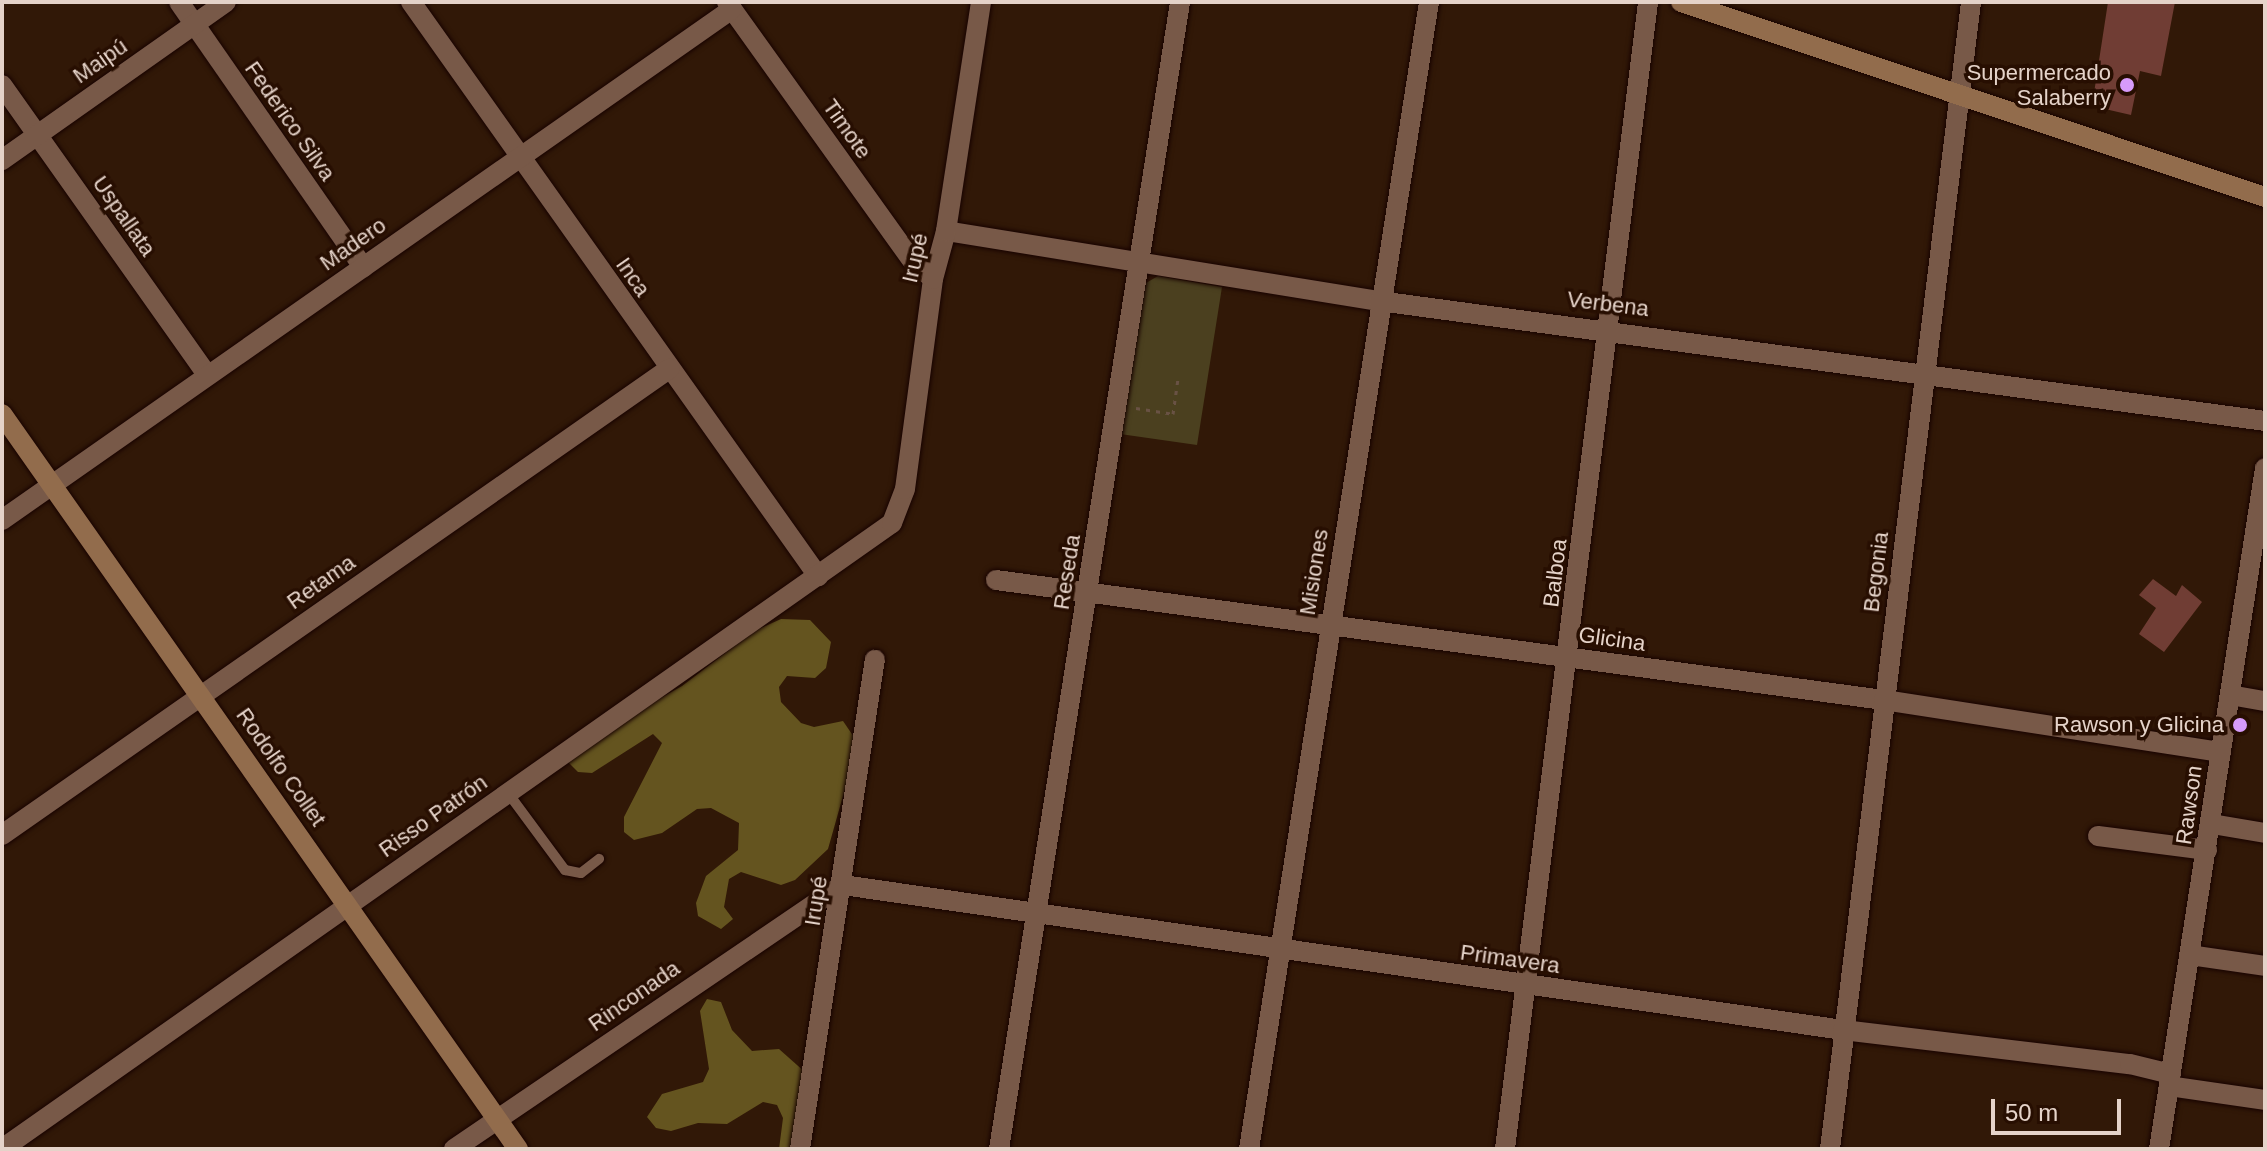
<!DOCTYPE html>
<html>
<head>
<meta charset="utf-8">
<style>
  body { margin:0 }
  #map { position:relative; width:2267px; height:1151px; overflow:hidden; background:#311807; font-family:Helvetica,sans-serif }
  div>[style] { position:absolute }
  .green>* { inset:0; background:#4b401f }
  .forest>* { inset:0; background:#64541f }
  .building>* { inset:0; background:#703d34 }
  .path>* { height:3px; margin-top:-1.5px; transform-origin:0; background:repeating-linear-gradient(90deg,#695244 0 4px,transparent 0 10px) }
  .roads { filter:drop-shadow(0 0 2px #180300) drop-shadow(0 0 2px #180300) }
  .lane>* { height:10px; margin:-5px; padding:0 5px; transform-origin:5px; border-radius:5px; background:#785948 }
  .street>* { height:20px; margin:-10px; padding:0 10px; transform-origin:10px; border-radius:10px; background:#785948 }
  .secondary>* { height:20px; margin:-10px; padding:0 10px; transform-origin:10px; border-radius:10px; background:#926c4c }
  .dots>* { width:22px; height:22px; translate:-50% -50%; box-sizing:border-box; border:4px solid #270e01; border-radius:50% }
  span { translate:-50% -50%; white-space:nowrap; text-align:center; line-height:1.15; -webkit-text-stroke:7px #270e01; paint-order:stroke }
  .street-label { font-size:22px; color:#e5d3c9 }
  .poi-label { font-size:22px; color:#e5d3c9 }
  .right { translate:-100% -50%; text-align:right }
  .frame { position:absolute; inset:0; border:4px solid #e5d3c9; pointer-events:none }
  .scale { position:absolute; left:1991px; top:1099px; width:130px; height:36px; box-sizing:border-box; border:4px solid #e5d3c9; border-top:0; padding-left:10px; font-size:24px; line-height:28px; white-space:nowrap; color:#e5d3c9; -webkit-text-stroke:6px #270e01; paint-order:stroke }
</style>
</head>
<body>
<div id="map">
  <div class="green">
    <i style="clip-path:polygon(1158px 276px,1222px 287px,1197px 445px,1120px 434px,1146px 283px)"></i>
  </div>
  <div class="forest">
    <i style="clip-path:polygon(781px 619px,810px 620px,831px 642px,826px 668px,815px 678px,787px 676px,779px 687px,781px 702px,801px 723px,814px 727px,843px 721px,858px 743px,828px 849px,795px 880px,781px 885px,741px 872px,729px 879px,724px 907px,733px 919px,721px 929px,698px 916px,696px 903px,706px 876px,738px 850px,739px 823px,711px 808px,697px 809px,662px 833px,634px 840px,624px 832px,624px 817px,662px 743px,653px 734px,592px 773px,578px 772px,569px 763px,570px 749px,682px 686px,754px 631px)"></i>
    <i style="clip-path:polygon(707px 999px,721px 1002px,732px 1030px,752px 1051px,779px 1049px,815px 1081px,801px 1149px,779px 1149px,783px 1118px,777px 1105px,763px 1102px,727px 1124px,698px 1123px,671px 1131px,656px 1128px,647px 1117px,662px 1094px,703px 1082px,709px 1069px,700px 1011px)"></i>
  </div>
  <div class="building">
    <i style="clip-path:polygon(2108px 2px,2175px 2px,2161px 76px,2140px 71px,2131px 115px,2092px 106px)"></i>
    <i style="clip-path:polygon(2153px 579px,2176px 596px,2182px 585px,2202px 602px,2164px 652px,2139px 634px,2156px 608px,2139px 595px)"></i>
  </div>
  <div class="path">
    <i style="left:1136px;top:408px;width:37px;rotate:9deg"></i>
    <i style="left:1173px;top:414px;width:35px;rotate:-82deg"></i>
  </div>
  <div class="roads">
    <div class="lane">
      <i style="left:508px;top:793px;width:96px;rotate:53.5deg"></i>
      <i style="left:565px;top:870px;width:16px;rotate:11deg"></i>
      <i style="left:581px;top:873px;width:23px;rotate:-38deg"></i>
    </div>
    <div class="street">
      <i style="left:179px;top:2px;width:323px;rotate:55.2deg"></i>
      <i style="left:411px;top:2px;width:704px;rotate:54.66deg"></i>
      <i style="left:727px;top:2px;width:317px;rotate:54.4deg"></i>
      <i style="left:912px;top:260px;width:28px;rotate:42deg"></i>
      <i style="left:2px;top:85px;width:354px;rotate:54.7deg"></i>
      <i style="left:2px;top:160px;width:274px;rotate:-35.2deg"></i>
      <i style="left:946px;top:231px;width:439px;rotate:9.2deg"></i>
      <i style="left:1379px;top:301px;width:894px;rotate:7.71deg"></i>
      <i style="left:2px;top:520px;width:891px;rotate:-34.99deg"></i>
      <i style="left:996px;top:580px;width:896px;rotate:7.7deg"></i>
      <i style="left:1884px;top:700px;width:341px;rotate:8.8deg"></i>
      <i style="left:2230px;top:695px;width:36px;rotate:10deg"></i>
      <i style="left:2212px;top:824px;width:54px;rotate:9.6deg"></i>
      <i style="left:2px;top:835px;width:814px;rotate:-34.94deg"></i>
      <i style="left:2098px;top:836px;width:110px;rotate:7.3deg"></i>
      <i style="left:2190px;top:955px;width:76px;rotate:8.3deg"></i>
      <i style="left:2169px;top:1086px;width:97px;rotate:8.3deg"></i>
      <i style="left:2px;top:1149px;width:1088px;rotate:-35.12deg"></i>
      <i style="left:892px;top:523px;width:36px;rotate:-69deg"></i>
      <i style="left:905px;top:489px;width:212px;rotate:-82.4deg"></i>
      <i style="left:933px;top:279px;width:50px;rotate:-74.8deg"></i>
      <i style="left:946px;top:231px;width:232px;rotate:-81.3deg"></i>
      <i style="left:454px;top:1149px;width:470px;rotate:-34.2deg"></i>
      <i style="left:843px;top:885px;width:1010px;rotate:8.25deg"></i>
      <i style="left:1843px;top:1030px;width:289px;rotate:6.8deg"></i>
      <i style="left:2130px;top:1064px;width:42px;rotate:13.7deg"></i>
      <i style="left:800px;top:1149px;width:495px;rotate:-81.3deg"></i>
      <i style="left:999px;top:1149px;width:1161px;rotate:-81.03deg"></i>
      <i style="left:1249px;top:1149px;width:1161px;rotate:-81.08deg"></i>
      <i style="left:1505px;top:1149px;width:1156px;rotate:-82.89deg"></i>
      <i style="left:1830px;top:1149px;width:1156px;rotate:-82.99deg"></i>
      <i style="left:2159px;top:1149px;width:689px;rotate:-81.15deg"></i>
    </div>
    <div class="secondary">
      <i style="left:1681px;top:2px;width:616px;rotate:18.46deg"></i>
      <i style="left:2px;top:414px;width:898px;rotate:54.93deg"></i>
    </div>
  </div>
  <div class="dots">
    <i style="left:2127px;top:85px;background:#d69bfa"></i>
    <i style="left:2240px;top:725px;background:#d69bfa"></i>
  </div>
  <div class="street-label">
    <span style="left:100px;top:61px;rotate:-35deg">Maipú</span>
    <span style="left:290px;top:121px;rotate:55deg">Federico Silva</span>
    <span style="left:847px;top:129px;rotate:55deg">Timote</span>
    <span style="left:124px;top:216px;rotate:55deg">Uspallata</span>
    <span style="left:353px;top:244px;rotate:-35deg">Madero</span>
    <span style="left:915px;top:258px;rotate:-77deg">Irupé</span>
    <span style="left:633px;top:277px;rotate:55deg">Inca</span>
    <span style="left:1608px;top:304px;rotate:7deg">Verbena</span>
    <span style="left:1067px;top:572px;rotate:-81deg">Reseda</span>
    <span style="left:1314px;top:572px;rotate:-81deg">Misiones</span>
    <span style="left:1876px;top:572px;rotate:-83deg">Begonia</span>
    <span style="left:1555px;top:573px;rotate:-83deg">Balboa</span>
    <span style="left:321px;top:582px;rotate:-35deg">Retama</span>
    <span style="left:1612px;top:639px;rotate:8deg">Glicina</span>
    <span style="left:281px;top:767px;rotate:55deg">Rodolfo Collet</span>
    <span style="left:2189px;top:805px;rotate:-82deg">Rawson</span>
    <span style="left:433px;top:816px;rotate:-35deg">Risso Patrón</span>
    <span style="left:816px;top:901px;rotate:-81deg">Irupé</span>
    <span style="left:1510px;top:959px;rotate:8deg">Primavera</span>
    <span style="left:634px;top:996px;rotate:-35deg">Rinconada</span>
  </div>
  <div class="poi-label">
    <span class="right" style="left:2111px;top:85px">Supermercado<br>Salaberry</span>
    <span class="right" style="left:2224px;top:725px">Rawson y Glicina</span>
  </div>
  <div class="frame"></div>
  <div class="scale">50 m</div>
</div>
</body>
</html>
